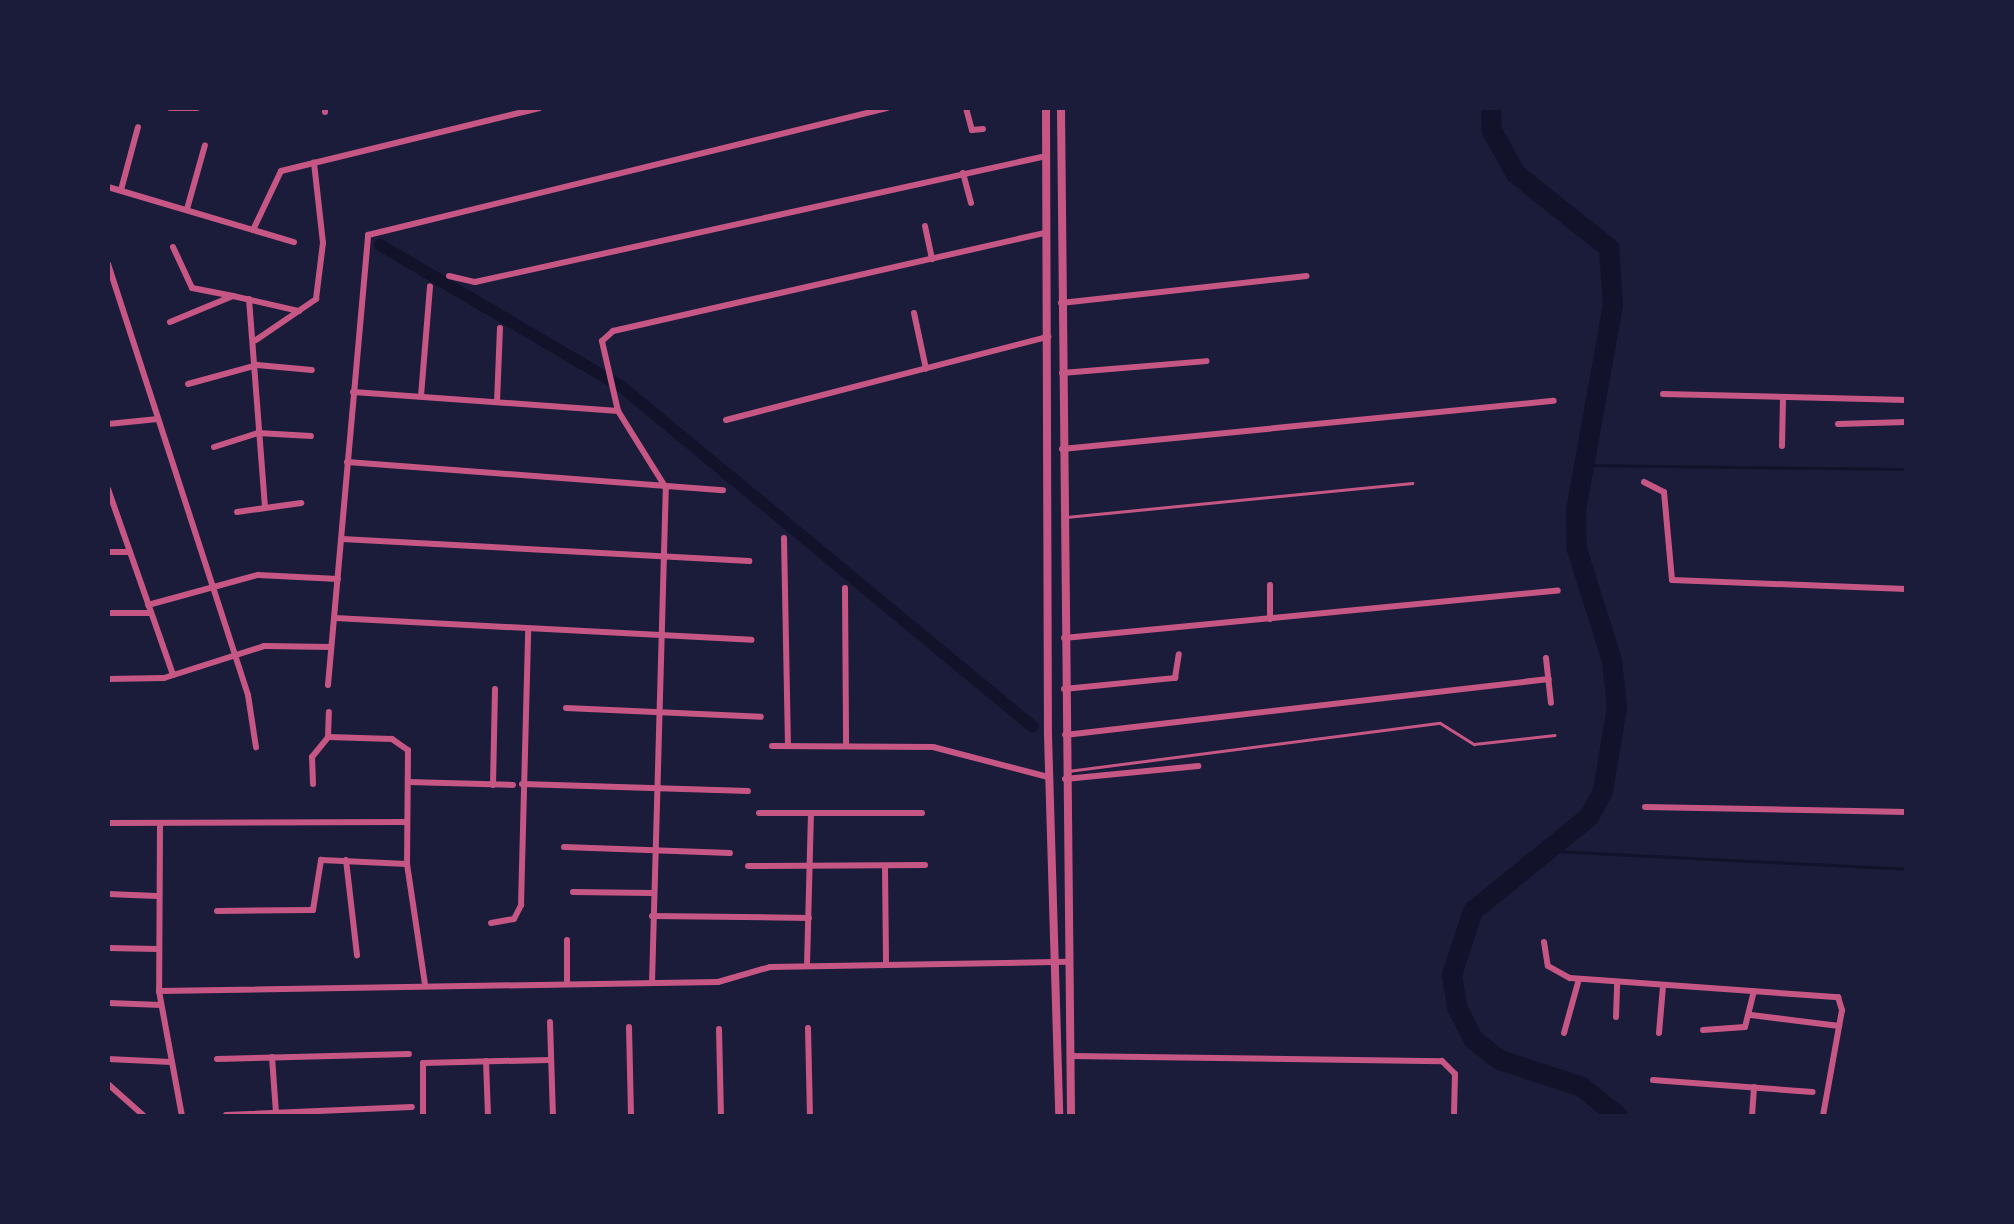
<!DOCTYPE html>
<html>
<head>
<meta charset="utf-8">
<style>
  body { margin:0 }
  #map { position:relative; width:2014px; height:1224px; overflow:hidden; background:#1b1b3a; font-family:"Space Grotesk",sans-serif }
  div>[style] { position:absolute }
  .stream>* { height:3px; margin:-1.5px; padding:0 1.5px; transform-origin:1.5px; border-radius:1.5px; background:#12122b }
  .canal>* { height:12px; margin:-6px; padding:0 6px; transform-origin:6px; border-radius:6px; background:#12122b }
  .river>* { height:20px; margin:-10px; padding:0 10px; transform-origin:10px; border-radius:10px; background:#12122b }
  .service>* { height:3px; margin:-1.5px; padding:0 1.5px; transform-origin:1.5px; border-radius:1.5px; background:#c65784 }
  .minor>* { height:6px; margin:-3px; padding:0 3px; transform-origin:3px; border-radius:3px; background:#c65784 }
  .tertiary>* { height:8px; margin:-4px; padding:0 4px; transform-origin:4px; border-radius:4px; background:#c65784 }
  span { translate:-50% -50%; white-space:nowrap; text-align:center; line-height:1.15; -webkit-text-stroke:6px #1b1b3a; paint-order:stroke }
  .frame { position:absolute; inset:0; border:110px solid #1b1b3a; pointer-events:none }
</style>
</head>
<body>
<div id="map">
  <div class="stream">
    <i style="left:1581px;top:465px;width:325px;rotate:0.7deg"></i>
    <i style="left:1554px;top:851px;width:352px;rotate:2.9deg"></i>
  </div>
  <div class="canal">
    <i style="left:380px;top:245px;width:281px;rotate:30.4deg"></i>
    <i style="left:622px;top:387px;width:533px;rotate:39.6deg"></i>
  </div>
  <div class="river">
    <i style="left:1491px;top:108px;width:23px;rotate:88deg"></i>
    <i style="left:1492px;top:131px;width:49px;rotate:60.8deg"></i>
    <i style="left:1516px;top:174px;width:119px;rotate:38.5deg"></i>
    <i style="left:1609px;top:248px;width:57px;rotate:86deg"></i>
    <i style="left:1613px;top:305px;width:208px;rotate:100.2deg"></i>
    <i style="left:1576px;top:510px;width:39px;rotate:89deg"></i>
    <i style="left:1577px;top:549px;width:117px;rotate:72.6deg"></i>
    <i style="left:1612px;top:661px;width:46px;rotate:83.8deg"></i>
    <i style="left:1617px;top:707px;width:85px;rotate:99.5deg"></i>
    <i style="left:1603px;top:791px;width:30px;rotate:118deg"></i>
    <i style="left:1589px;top:817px;width:149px;rotate:141deg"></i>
    <i style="left:1473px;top:911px;width:67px;rotate:108.2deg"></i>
    <i style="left:1452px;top:975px;width:32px;rotate:81deg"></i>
    <i style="left:1457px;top:1007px;width:37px;rotate:63deg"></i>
    <i style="left:1474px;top:1040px;width:33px;rotate:38deg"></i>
    <i style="left:1500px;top:1060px;width:86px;rotate:18.2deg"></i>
    <i style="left:1582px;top:1087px;width:46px;rotate:38.9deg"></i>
  </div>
  <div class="service">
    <i style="left:1066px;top:517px;width:348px;rotate:-5.6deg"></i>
    <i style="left:1068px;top:771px;width:375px;rotate:-7.4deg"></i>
    <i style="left:1440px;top:723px;width:40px;rotate:32deg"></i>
    <i style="left:1474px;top:744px;width:81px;rotate:-6.3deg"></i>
  </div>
  <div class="minor">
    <i style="left:170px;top:108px;width:27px"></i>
    <i style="left:325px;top:108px;width:4px;rotate:90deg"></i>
    <i style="left:966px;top:108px;width:23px;rotate:75deg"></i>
    <i style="left:972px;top:130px;width:11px;rotate:-5deg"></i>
    <i style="left:963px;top:173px;width:31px;rotate:75deg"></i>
    <i style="left:108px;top:187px;width:194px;rotate:16.5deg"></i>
    <i style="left:121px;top:190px;width:65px;rotate:-74.9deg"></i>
    <i style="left:187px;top:209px;width:66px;rotate:-74.3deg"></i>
    <i style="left:925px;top:226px;width:34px;rotate:78deg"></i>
    <i style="left:253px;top:230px;width:65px;rotate:-64.6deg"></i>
    <i style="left:281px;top:171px;width:266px;rotate:-13.7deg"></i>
    <i style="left:173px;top:247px;width:45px;rotate:65.1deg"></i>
    <i style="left:192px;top:288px;width:42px;rotate:11deg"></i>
    <i style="left:108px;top:264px;width:453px;rotate:72deg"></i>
    <i style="left:248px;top:695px;width:53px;rotate:81.3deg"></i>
    <i style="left:449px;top:276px;width:27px;rotate:13deg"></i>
    <i style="left:475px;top:282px;width:585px;rotate:-12.44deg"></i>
    <i style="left:249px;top:299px;width:207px;rotate:85.6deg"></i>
    <i style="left:1061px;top:303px;width:247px;rotate:-6.3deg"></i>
    <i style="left:914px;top:313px;width:57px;rotate:77.9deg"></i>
    <i style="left:170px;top:322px;width:68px;rotate:-22.4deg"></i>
    <i style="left:233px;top:296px;width:68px;rotate:12.8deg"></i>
    <i style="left:256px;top:340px;width:73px;rotate:-34.3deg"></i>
    <i style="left:316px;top:299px;width:56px;rotate:-82.9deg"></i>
    <i style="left:323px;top:243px;width:81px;rotate:-96.4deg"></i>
    <i style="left:1062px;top:373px;width:145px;rotate:-4.7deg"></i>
    <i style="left:188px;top:384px;width:72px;rotate:-15.4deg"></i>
    <i style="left:257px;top:365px;width:55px;rotate:5.2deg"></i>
    <i style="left:353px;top:392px;width:266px;rotate:4.1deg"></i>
    <i style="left:1663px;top:394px;width:243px;rotate:1.4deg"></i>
    <i style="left:421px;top:396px;width:110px;rotate:-85.3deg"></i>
    <i style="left:497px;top:402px;width:74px;rotate:-87.7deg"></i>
    <i style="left:726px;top:420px;width:333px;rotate:-14.5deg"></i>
    <i style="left:108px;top:424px;width:50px;rotate:-5.7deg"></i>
    <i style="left:1838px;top:424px;width:68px;rotate:-1.7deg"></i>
    <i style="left:1782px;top:446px;width:48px;rotate:-88.8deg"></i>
    <i style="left:214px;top:447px;width:46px;rotate:-17.7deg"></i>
    <i style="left:258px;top:433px;width:53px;rotate:3.2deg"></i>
    <i style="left:1062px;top:449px;width:494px;rotate:-5.6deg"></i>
    <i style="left:347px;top:462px;width:377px;rotate:4.3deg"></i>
    <i style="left:1644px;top:482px;width:22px;rotate:27deg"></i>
    <i style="left:1664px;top:492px;width:88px;rotate:84.8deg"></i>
    <i style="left:1672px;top:580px;width:234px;rotate:2.2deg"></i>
    <i style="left:108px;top:489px;width:197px;rotate:70.7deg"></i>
    <i style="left:237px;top:512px;width:65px;rotate:-8deg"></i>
    <i style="left:784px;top:538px;width:208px;rotate:88.9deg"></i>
    <i style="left:342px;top:539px;width:408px;rotate:3.1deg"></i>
    <i style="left:108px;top:552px;width:22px"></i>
    <i style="left:1270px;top:585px;width:34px;rotate:90deg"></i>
    <i style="left:845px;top:588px;width:158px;rotate:89.6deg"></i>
    <i style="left:148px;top:605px;width:114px;rotate:-15.3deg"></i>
    <i style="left:258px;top:575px;width:80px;rotate:2.9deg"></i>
    <i style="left:108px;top:613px;width:43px"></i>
    <i style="left:335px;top:618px;width:417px;rotate:3deg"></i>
    <i style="left:1064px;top:638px;width:496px;rotate:-5.5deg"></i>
    <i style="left:1546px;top:658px;width:45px;rotate:83.7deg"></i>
    <i style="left:108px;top:679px;width:56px;rotate:-1deg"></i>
    <i style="left:164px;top:678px;width:105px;rotate:-17.7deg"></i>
    <i style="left:264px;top:646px;width:67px;rotate:0.9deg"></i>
    <i style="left:328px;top:685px;width:452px;rotate:-84.9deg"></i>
    <i style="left:368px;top:235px;width:534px;rotate:-13.75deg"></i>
    <i style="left:1064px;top:689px;width:112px;rotate:-5.7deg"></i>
    <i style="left:1175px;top:678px;width:24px;rotate:-81deg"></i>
    <i style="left:566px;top:708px;width:195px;rotate:2.6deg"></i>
    <i style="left:1065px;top:735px;width:487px;rotate:-6.6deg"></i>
    <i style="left:328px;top:737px;width:64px;rotate:1.8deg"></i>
    <i style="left:392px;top:739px;width:19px;rotate:35deg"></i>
    <i style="left:408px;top:750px;width:114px;rotate:90.5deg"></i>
    <i style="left:407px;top:864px;width:122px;rotate:81.5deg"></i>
    <i style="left:772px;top:746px;width:161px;rotate:0.4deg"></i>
    <i style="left:933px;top:747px;width:119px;rotate:14.6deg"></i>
    <i style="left:1065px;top:779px;width:134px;rotate:-5.6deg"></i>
    <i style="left:408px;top:782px;width:105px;rotate:1.6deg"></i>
    <i style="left:313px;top:784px;width:27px;rotate:-92deg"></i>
    <i style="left:312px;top:757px;width:26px;rotate:-51deg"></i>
    <i style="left:328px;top:737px;width:25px;rotate:-88deg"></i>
    <i style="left:522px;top:784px;width:226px;rotate:1.8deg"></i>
    <i style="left:493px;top:785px;width:96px;rotate:-88.8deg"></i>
    <i style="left:1645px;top:807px;width:261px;rotate:1.1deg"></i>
    <i style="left:759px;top:813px;width:163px"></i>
    <i style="left:108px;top:823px;width:298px;rotate:-0.2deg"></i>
    <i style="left:160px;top:824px;width:167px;rotate:90.3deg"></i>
    <i style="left:159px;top:991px;width:127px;rotate:79.6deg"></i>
    <i style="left:564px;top:847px;width:166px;rotate:2.1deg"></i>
    <i style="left:346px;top:860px;width:96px;rotate:83.4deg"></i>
    <i style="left:748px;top:866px;width:177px;rotate:-0.3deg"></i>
    <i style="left:885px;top:866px;width:99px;rotate:89.4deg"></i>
    <i style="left:573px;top:892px;width:79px;rotate:0.7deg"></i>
    <i style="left:108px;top:894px;width:49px;rotate:2.3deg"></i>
    <i style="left:217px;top:911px;width:96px;rotate:-0.6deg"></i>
    <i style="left:313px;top:910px;width:51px;rotate:-80.9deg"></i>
    <i style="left:321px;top:860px;width:86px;rotate:2.7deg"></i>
    <i style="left:652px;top:916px;width:157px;rotate:0.7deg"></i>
    <i style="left:491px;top:923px;width:23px;rotate:-10deg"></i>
    <i style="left:514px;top:919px;width:16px;rotate:-63deg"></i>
    <i style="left:521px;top:905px;width:276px;rotate:-88.5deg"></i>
    <i style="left:567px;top:940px;width:44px;rotate:90deg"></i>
    <i style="left:1544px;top:942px;width:24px;rotate:81deg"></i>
    <i style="left:1548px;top:966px;width:25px;rotate:29deg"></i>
    <i style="left:1570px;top:978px;width:269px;rotate:4.1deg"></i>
    <i style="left:1838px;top:997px;width:14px;rotate:73deg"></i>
    <i style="left:1842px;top:1010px;width:108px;rotate:100.2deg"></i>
    <i style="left:108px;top:948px;width:49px;rotate:1.2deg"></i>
    <i style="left:807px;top:965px;width:152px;rotate:-88.5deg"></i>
    <i style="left:652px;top:983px;width:495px;rotate:-88.4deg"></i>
    <i style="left:666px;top:488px;width:91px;rotate:-121.9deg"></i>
    <i style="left:618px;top:411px;width:72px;rotate:-102.9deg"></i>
    <i style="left:602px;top:341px;width:15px;rotate:-42deg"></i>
    <i style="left:613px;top:331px;width:443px;rotate:-12.8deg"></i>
    <i style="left:159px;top:991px;width:559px;rotate:-0.92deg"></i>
    <i style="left:718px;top:982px;width:54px;rotate:-16.1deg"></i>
    <i style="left:770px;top:967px;width:298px;rotate:-1deg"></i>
    <i style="left:108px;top:1003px;width:53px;rotate:2.2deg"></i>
    <i style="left:1751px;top:1015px;width:89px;rotate:7.1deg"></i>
    <i style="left:1616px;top:1017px;width:35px;rotate:-88deg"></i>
    <i style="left:550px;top:1022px;width:94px;rotate:88.2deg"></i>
    <i style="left:629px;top:1027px;width:89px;rotate:88.7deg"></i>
    <i style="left:808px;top:1028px;width:88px;rotate:88.7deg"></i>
    <i style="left:719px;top:1029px;width:87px;rotate:88.7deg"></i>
    <i style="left:1703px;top:1030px;width:42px;rotate:-4.1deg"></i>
    <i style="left:1745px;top:1027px;width:37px;rotate:-76deg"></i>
    <i style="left:1564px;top:1033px;width:56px;rotate:-74.5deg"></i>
    <i style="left:1659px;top:1033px;width:47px;rotate:-85.1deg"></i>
    <i style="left:1070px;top:1056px;width:372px;rotate:0.8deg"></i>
    <i style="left:1442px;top:1061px;width:18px;rotate:45deg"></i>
    <i style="left:1455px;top:1074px;width:42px;rotate:91.4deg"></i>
    <i style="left:272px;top:1057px;width:56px;rotate:85.9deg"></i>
    <i style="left:108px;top:1059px;width:63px;rotate:2.7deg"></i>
    <i style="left:217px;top:1059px;width:192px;rotate:-1.5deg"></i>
    <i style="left:486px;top:1061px;width:55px;rotate:87.9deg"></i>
    <i style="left:1653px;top:1080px;width:160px;rotate:4.3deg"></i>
    <i style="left:108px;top:1084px;width:48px;rotate:41.6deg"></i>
    <i style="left:226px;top:1115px;width:186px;rotate:-2.5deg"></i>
    <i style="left:423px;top:1116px;width:53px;rotate:-90deg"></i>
    <i style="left:423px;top:1063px;width:127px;rotate:-1.4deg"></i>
    <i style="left:1752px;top:1116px;width:29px;rotate:-86deg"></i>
  </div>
  <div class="tertiary">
    <i style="left:1046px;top:108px;width:627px;rotate:89.82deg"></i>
    <i style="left:1048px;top:735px;width:381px;rotate:88.3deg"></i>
    <i style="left:1061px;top:108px;width:1008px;rotate:89.43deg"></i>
  </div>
  <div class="frame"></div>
</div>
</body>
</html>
